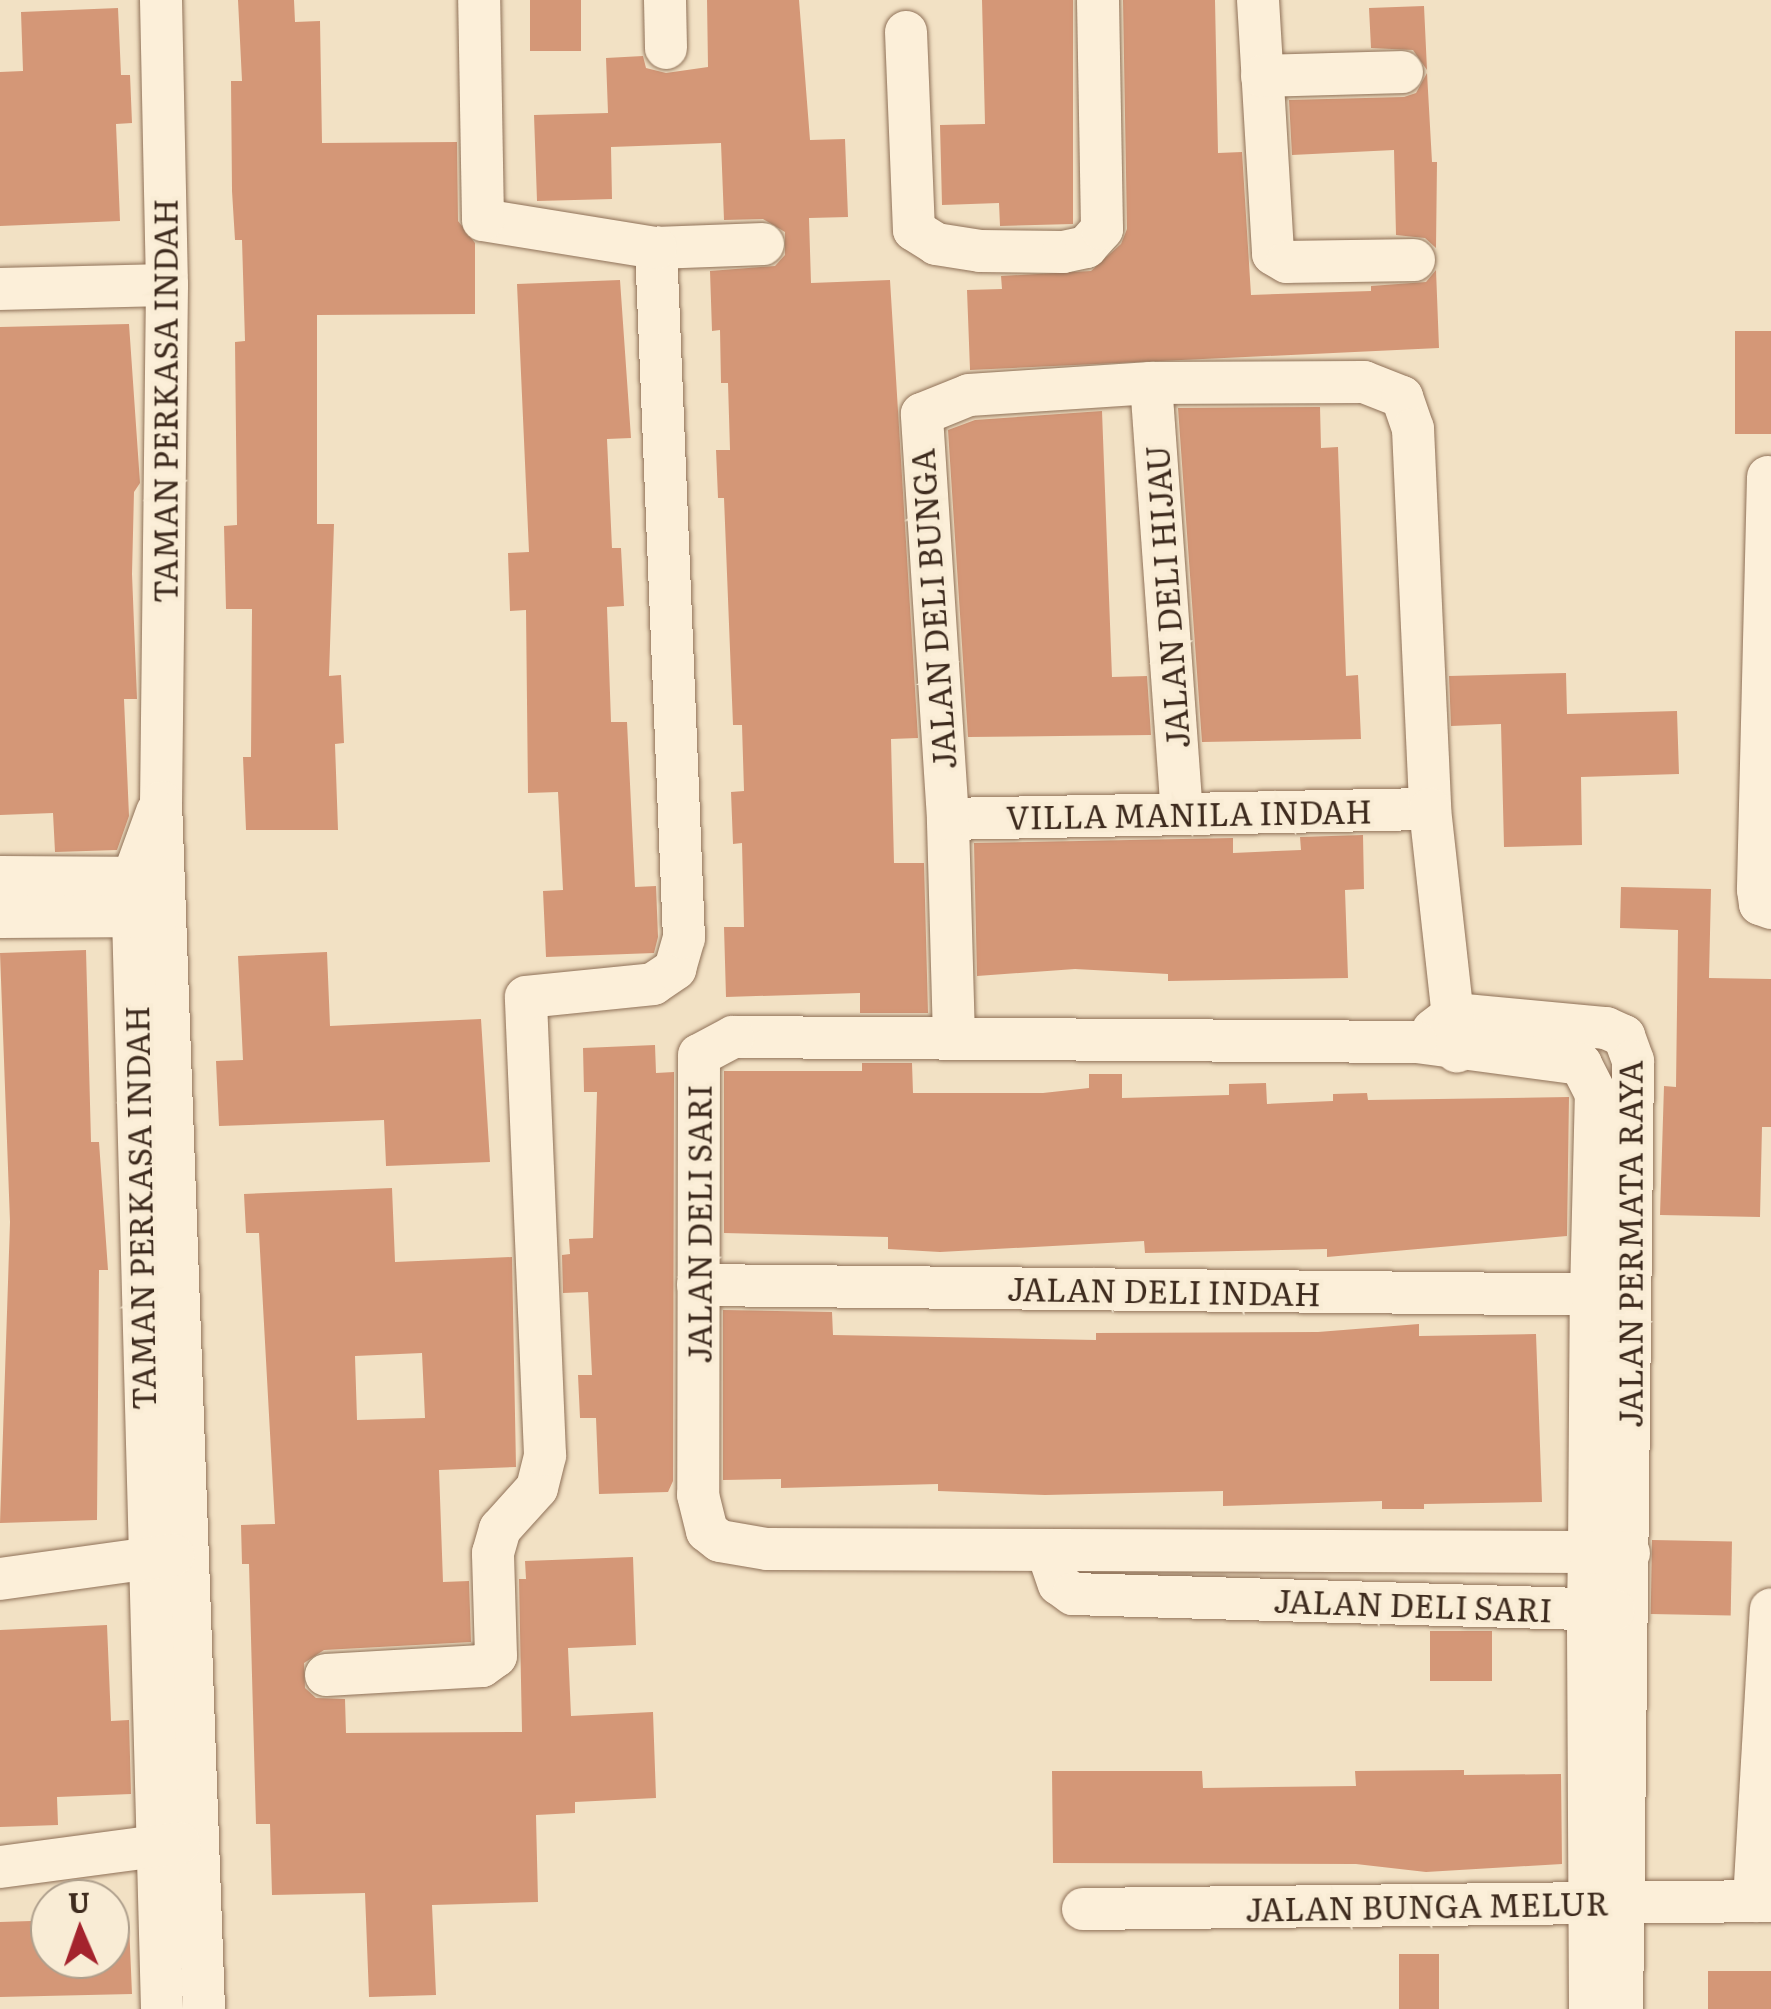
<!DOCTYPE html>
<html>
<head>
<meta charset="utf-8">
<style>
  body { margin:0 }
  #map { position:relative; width:1771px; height:2009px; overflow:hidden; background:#f2e1c4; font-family:Literata,serif }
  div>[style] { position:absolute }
  .building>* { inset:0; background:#d49777; transform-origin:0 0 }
  .roads { filter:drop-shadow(0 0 2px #8f7158) drop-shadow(0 0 2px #8f7158) }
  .minor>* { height:42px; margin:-21px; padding:0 21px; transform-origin:21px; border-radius:21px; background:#fcefd9 }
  span { translate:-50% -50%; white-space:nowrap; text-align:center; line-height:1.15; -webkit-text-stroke:8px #f9ecd5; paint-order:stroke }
  .street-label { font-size:32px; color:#3e2b1e }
  .north { position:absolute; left:30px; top:1879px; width:100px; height:100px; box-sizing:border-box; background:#f9ecd5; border:2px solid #ae9f8c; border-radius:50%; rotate:358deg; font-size:28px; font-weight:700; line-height:40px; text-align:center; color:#3e2b1e }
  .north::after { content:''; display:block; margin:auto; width:35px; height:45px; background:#a4232d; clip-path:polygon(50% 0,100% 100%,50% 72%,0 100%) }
</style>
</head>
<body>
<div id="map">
  <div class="building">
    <i style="clip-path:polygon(238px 0,294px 0,295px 22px,320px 21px,322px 143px,457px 142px,458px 221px,475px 243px,475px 314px,317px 315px,317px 524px,334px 524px,329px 676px,341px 675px,344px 743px,335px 744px,338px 830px,246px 830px,243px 757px,251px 757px,252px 609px,226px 609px,224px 526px,237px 525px,235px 342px,245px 341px,242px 240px,235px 240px,232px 191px,231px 81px,242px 81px)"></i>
    <i style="left:530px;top:0;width:51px;height:51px"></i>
    <i style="clip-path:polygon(707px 0,799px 0,810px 140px,845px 139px,848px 217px,809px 218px,811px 283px,890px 280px,918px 738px,891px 739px,894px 863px,924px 863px,928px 1013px,860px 1013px,860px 993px,726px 997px,724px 927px,744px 927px,742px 843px,733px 844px,731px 792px,744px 791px,742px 725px,733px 725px,724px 498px,718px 498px,716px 450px,730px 450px,728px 383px,721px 383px,720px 330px,712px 331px,710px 271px,775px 266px,785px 255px,785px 232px,763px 219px,724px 220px,721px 143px,611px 147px,612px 199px,537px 201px,534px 115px,608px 113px,606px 58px,643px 56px,646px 68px,666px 73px,708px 67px)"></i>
    <i style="clip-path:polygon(982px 0,1073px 0,1073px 224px,1000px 226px,999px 203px,942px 205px,940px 125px,985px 124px)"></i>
    <i style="clip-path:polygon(1123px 0,1215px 0,1218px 153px,1242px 152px,1251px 295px,1371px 291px,1371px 286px,1426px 282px,1436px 270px,1439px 348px,970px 370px,967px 290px,1002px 289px,1001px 276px,1091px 271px,1121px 244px,1127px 229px)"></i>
    <i style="clip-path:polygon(1424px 6px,1427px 70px,1413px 50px,1371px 48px,1369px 8px)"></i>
    <i style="clip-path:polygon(118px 8px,121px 75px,130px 75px,132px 123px,116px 124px,120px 221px,0 226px,0 72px,23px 71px,21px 12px)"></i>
    <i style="clip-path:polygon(1427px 73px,1432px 162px,1437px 162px,1436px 248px,1425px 238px,1396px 235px,1394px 150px,1292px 155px,1289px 100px,1404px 97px,1416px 93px)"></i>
    <i style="clip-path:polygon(620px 280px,631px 438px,607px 439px,612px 548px,621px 548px,624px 606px,607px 607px,611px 722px,627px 722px,635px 887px,656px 886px,658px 937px,654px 953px,546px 957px,543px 891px,563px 890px,558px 792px,528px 793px,526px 610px,510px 611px,508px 553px,529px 552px,517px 284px)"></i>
    <i style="clip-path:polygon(129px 324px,140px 483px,134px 492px,132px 574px,137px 699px,124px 699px,129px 816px,117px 850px,55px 852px,53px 813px,0 815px,0 327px)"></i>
    <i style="left:1771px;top:331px;width:103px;height:36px;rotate:90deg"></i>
    <i style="clip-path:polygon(1320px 407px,1321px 448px,1338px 447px,1346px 676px,1358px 675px,1361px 739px,1202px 742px,1178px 408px)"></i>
    <i style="clip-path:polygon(1102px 411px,1112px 677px,1147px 676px,1151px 735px,968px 737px,948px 430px,975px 420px)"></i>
    <i style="clip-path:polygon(1566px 673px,1567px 714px,1677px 711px,1679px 774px,1581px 777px,1582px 845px,1504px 847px,1501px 724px,1451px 726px,1449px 676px)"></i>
    <i style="clip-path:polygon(1363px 835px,1364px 889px,1345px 890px,1348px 978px,1168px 981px,1168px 974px,1075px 969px,977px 976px,974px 843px,1233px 838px,1233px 853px,1301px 850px,1300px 837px)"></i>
    <i style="clip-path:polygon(1621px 887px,1711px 889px,1709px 978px,1771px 979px,1771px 1127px,1762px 1127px,1760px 1217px,1660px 1215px,1664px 1086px,1676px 1087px,1678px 930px,1620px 928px)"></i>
    <i style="clip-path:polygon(86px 950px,91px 1142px,99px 1142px,108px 1270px,99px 1270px,97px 1520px,0 1523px,10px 1222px,0 953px)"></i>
    <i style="clip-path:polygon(327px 952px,330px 1026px,481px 1019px,490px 1162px,386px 1166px,384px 1120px,219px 1126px,216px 1061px,243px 1060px,238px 956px)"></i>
    <i style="clip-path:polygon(655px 1045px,656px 1073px,674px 1072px,673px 1481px,668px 1492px,599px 1494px,596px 1418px,580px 1418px,578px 1375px,592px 1375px,588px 1292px,563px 1293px,562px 1255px,570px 1254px,569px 1239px,593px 1238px,597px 1092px,584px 1092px,583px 1048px)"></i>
    <i style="clip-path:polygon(862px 1063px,912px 1063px,913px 1093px,1043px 1093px,1089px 1088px,1089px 1074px,1122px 1074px,1122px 1098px,1229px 1095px,1229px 1084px,1266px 1083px,1267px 1104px,1333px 1101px,1333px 1094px,1367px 1093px,1368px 1100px,1569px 1097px,1567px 1236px,1327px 1257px,1327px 1249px,1145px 1253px,1144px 1241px,940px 1252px,888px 1249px,888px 1237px,724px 1233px,724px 1071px,862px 1071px)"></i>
    <i style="clip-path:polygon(evenodd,392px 1188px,395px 1262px,512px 1257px,516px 1467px,439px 1470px,443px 1582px,469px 1581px,471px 1642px,324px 1650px,304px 1663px,305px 1688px,316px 1698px,345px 1699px,346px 1733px,522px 1732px,519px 1579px,526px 1579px,525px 1561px,633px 1557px,636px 1645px,568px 1648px,571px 1716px,653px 1712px,656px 1798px,575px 1802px,575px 1813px,536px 1815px,538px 1902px,432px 1905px,436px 1995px,369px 1997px,365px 1893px,272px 1895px,270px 1824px,256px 1824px,249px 1564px,242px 1564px,241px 1525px,275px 1524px,259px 1233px,246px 1233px,244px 1194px,392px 1188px,422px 1353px,425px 1418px,357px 1420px,355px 1356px,422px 1353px)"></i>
    <i style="clip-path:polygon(723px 1310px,832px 1312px,833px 1335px,1096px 1340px,1096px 1333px,1318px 1332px,1419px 1324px,1419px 1336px,1536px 1334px,1542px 1502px,1424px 1504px,1424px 1509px,1382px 1509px,1382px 1501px,1223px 1506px,1223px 1491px,1045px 1495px,938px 1491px,938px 1484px,781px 1488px,781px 1479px,723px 1480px)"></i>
    <i style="left:1652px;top:1540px;width:80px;height:74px;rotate:1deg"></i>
    <i style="clip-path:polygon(107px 1625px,111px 1721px,129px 1720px,131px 1794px,57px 1797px,58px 1825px,0 1827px,0 1630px)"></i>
    <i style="left:1492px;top:1631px;width:50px;height:62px;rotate:90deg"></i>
    <i style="clip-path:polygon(1464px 1770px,1464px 1775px,1561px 1774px,1562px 1864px,1426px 1872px,1356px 1864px,1053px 1863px,1052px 1771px,1202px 1771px,1203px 1788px,1356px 1786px,1355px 1771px)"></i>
    <i style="clip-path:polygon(31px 1921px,32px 1928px,50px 1928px,50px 1959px,110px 1959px,110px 1925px,129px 1924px,132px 1994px,0 1997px,0 1922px)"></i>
    <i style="left:1399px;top:1954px;width:40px;height:55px"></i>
    <i style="left:1771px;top:1971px;width:38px;height:63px;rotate:90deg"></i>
  </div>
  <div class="roads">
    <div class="minor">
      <i style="left:161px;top:0;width:285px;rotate:88.8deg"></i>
      <i style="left:167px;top:285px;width:517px;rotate:90.66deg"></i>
      <i style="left:161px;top:802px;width:1208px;rotate:87.96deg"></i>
      <i style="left:665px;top:0;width:48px;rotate:88.8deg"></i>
      <i style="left:1258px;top:0;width:254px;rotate:86.6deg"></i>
      <i style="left:1273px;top:254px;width:16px;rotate:30deg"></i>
      <i style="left:1287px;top:262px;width:127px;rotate:-0.9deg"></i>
      <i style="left:906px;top:32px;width:198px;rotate:87.7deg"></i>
      <i style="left:914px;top:230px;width:26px;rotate:32deg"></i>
      <i style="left:936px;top:244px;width:45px;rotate:9deg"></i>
      <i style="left:980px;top:251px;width:83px;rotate:0.7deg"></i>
      <i style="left:1063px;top:252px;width:24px;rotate:-12deg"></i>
      <i style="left:1086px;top:247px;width:24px;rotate:-48deg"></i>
      <i style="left:1102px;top:229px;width:229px;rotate:-91deg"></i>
      <i style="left:1262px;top:76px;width:140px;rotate:-1.6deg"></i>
      <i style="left:656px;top:248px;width:107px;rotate:-2.1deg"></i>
      <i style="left:0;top:289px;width:167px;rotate:-1.4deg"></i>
      <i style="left:1151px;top:383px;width:429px;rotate:85.9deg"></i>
      <i style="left:1768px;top:477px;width:413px;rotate:91.4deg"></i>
      <i style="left:1758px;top:890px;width:14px;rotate:82deg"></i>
      <i style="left:1760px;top:904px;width:12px;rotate:20deg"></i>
      <i style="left:157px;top:812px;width:70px;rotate:110deg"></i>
      <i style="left:133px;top:878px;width:38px;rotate:90deg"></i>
      <i style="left:133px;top:916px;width:1093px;rotate:88.48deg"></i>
      <i style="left:948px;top:819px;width:482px;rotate:-1.2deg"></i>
      <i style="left:0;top:877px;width:158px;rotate:0.4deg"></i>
      <i style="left:0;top:917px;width:158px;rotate:-0.4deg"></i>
      <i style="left:1433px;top:1030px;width:26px;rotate:-37deg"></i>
      <i style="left:1454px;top:1014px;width:153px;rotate:5.3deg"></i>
      <i style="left:1606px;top:1028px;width:20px;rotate:24deg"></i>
      <i style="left:1624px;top:1036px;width:27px;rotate:70deg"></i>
      <i style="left:1633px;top:1061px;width:948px;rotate:90.66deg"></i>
      <i style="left:954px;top:1038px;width:219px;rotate:-91.6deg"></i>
      <i style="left:948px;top:819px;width:406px;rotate:-93.7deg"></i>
      <i style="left:922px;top:414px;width:51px;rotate:-22deg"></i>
      <i style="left:969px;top:395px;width:182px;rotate:-3.8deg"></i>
      <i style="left:1151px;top:383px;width:213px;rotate:-0.3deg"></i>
      <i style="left:1364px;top:382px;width:41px;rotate:21.5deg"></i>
      <i style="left:1402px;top:397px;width:34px;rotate:71deg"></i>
      <i style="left:1413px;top:429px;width:380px;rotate:87.4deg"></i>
      <i style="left:1430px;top:809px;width:244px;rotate:83.7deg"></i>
      <i style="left:698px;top:1285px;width:919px;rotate:0.62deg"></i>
      <i style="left:1047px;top:1550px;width:36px;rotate:71deg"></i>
      <i style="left:1059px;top:1584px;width:17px;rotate:36deg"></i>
      <i style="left:1073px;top:1594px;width:541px;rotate:1.69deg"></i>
      <i style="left:0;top:1579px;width:175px;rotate:-7.9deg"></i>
      <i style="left:326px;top:1675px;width:156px;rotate:-3.3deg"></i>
      <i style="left:482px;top:1666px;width:17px;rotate:-36deg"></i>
      <i style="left:496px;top:1656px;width:103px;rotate:-91.7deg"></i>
      <i style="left:493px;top:1553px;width:25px;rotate:-74deg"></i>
      <i style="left:500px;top:1529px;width:55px;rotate:-47.9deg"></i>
      <i style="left:537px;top:1488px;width:34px;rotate:-76deg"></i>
      <i style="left:545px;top:1455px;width:458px;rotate:-92.4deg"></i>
      <i style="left:526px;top:997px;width:128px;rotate:-5.8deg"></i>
      <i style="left:653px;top:984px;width:27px;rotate:-34deg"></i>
      <i style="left:675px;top:969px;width:32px;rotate:-74deg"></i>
      <i style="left:684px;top:938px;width:691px;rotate:-92.32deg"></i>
      <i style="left:656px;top:248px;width:175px;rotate:-170.8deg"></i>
      <i style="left:483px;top:220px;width:220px;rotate:-91deg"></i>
      <i style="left:0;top:1867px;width:181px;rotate:-7.6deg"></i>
      <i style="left:1754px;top:1901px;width:292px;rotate:-86.7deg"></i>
      <i style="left:1083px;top:1909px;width:688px;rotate:-0.67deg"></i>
      <i style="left:1590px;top:2009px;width:399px;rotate:-90.3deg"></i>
      <i style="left:1588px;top:1610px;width:58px;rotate:-89deg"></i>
      <i style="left:1589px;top:1552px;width:258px;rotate:-89.6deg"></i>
      <i style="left:1591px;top:1294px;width:200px;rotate:-88.6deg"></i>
      <i style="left:1596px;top:1094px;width:34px;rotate:-117deg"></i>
      <i style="left:1581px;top:1064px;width:166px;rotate:-172.4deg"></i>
      <i style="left:1416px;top:1042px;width:683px;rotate:-179.58deg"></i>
      <i style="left:733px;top:1037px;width:38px;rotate:152deg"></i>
      <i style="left:699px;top:1055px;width:440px;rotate:90.1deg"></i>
      <i style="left:698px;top:1495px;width:37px;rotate:76deg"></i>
      <i style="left:707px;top:1531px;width:16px;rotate:38deg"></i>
      <i style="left:720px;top:1541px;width:48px;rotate:9.7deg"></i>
      <i style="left:767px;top:1549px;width:822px;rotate:0.21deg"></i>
      <i style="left:1589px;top:1552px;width:40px;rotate:1.4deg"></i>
    </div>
  </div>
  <div class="street-label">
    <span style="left:164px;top:401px;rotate:-90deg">TAMAN PERKASA INDAH</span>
    <span style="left:1166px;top:597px;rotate:-94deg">JALAN DELI HIJAU</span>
    <span style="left:932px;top:609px;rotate:-94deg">JALAN DELI BUNGA</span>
    <span style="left:1189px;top:813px;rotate:-1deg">VILLA MANILA INDAH</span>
    <span style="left:139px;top:1208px;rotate:-91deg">TAMAN PERKASA INDAH</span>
    <span style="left:698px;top:1224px;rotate:-90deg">JALAN DELI SARI</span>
    <span style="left:1629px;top:1244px;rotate:-90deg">JALAN PERMATA RAYA</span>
    <span style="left:1164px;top:1290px;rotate:1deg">JALAN DELI INDAH</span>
    <span style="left:1413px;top:1604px;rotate:2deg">JALAN DELI SARI</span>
    <span style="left:1427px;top:1905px;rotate:-1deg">JALAN BUNGA MELUR</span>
  </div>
  <div class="north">U</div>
</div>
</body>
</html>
